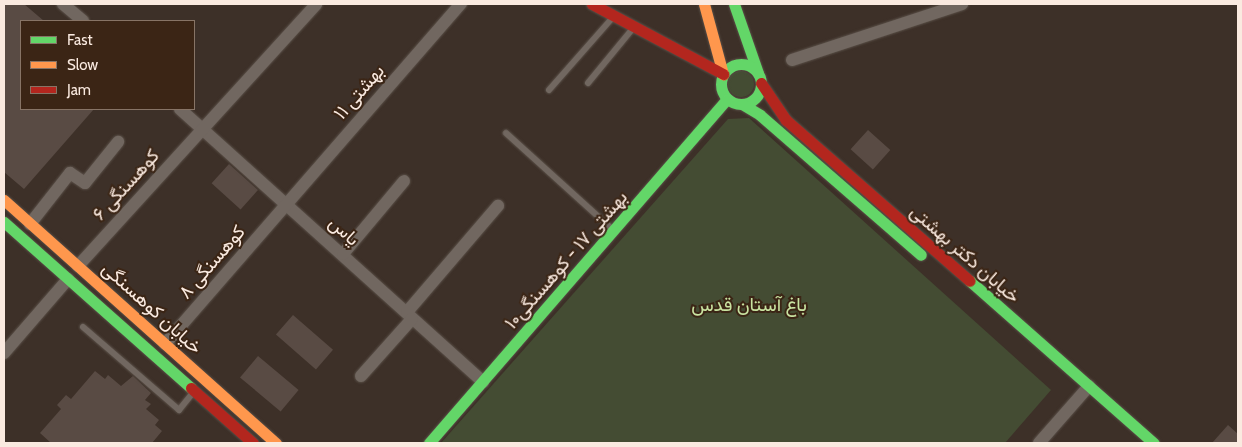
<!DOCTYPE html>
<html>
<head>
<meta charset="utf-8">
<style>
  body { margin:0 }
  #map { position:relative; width:1242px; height:447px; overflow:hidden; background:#3d3028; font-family:Cabin,Vazirmatn,sans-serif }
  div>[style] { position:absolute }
  .green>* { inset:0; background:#444c33 }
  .round { border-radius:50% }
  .building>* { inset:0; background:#594b44; transform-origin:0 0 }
  .roads { filter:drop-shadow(0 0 1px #594f47) drop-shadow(0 0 1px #594f47) }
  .lane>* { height:6px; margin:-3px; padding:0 3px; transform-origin:3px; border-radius:3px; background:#716760 }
  .street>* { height:12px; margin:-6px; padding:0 6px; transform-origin:6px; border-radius:6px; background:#716760 }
  .fast>* { height:11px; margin:-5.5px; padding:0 5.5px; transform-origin:5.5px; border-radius:5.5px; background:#63d668 }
  .fast>.ring { margin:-5.5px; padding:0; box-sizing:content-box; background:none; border:11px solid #63d668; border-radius:50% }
  .slow>* { height:11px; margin:-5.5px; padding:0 5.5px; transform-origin:5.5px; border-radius:5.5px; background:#ff974d }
  .jam>* { height:11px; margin:-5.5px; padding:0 5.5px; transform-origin:5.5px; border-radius:5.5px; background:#b3261e }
  span { translate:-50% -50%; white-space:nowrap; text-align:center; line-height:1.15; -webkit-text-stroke:4px #3b2515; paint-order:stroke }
  .street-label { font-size:19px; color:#faeae0 }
  .park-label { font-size:19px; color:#c9e3a1 }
  .frame { position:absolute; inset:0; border:5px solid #faeae0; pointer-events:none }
  .legend { position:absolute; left:20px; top:20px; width:175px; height:90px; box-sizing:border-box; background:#3b2515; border:1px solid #877466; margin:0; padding:6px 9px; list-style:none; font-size:15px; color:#faeae0 }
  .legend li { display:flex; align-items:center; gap:10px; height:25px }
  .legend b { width:25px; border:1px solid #877466 }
</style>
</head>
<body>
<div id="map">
  <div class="green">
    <i class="round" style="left:728px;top:71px;width:26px;height:26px"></i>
    <i style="clip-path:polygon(749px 118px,1051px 390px,1005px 443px,441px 443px,728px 119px)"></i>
  </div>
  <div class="building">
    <i style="clip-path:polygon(4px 4px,24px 4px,44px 21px,21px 21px,21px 109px,94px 109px,24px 189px,4px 172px)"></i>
    <i style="left:868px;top:130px;width:30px;height:26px;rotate:42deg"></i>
    <i style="left:229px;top:164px;width:39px;height:26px;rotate:42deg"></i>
    <i style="left:293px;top:315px;width:53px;height:26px;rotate:41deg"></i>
    <i style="left:258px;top:356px;width:53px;height:28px;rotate:40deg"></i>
    <i style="clip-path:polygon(95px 371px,105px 379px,108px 375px,121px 386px,133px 376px,151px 393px,145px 400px,151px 404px,146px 409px,159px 420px,155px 425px,162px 431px,152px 443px,51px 443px,40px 433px,61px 409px,57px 405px,66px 395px,71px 399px)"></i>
    <i style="clip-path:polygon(1228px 425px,1238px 434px,1238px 443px,1212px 443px)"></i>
  </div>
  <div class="roads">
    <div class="lane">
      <i style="left:588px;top:83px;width:72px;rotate:-50.6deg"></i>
      <i style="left:549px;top:90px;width:98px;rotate:-48.7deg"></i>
      <i style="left:506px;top:133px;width:143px;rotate:42.2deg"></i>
      <i style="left:83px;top:327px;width:127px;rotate:40.8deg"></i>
      <i style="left:179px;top:410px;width:22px;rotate:-51deg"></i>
    </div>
    <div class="street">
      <i style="left:63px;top:4px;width:26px;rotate:40deg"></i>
      <i style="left:792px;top:60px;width:179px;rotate:-18.2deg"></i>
      <i style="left:180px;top:109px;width:408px;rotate:42deg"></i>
      <i style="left:30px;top:224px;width:65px;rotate:-51.9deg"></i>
      <i style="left:70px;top:173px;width:18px;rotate:34deg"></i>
      <i style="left:85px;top:183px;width:53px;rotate:-51.2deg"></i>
      <i style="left:343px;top:254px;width:95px;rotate:-50.1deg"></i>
      <i style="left:78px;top:266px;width:354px;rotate:-47.7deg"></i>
      <i style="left:407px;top:312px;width:140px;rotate:-49.4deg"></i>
      <i style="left:165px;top:344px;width:451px;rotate:-49deg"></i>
      <i style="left:4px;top:353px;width:98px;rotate:-49.1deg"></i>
      <i style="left:361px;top:376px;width:76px;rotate:-48.2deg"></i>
      <i style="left:1039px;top:443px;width:76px;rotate:-48.7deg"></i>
    </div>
    <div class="fast">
      <i style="left:734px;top:4px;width:73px;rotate:70.8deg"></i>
      <i class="ring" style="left:721px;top:64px;width:29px;height:29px"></i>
      <i style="left:742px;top:104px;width:21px;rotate:31deg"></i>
      <i style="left:760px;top:115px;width:213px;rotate:41deg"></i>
      <i style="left:4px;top:222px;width:250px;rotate:41.6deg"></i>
      <i style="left:970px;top:281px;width:245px;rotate:41.4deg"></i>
      <i style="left:429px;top:443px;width:455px;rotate:-49.1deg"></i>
    </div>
    <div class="slow">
      <i style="left:704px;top:4px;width:73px;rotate:74.8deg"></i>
      <i style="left:4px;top:200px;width:365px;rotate:41.8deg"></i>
    </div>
    <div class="jam">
      <i style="left:592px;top:4px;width:149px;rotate:28.1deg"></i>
      <i style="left:761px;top:83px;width:45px;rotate:56deg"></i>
      <i style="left:786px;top:120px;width:244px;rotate:41.2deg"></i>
      <i style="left:191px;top:388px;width:83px;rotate:41.6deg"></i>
    </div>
  </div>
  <div class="street-label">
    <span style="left:359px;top:92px;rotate:-49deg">بهشتی ۱۱</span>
    <span style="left:126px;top:185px;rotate:-48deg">کوهسنگی ۶</span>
    <span style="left:344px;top:231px;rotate:42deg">یاس</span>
    <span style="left:965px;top:254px;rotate:41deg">خیابان دکتر بهشتی</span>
    <span style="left:566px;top:260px;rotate:-49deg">بهشتی ۱۷ - کوهسنگی۱۰</span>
    <span style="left:212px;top:262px;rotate:-49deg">کوهسنگی ۸</span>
    <span style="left:152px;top:308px;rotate:42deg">خیابان کوهسنگی</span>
  </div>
  <div class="park-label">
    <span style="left:749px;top:305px">باغ آستان قدس</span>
  </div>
  <div class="frame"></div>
  <ul class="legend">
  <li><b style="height:6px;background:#63d668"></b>Fast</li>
  <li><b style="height:6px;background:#ff974d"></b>Slow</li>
  <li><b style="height:6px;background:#b3261e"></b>Jam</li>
  </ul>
</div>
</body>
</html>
